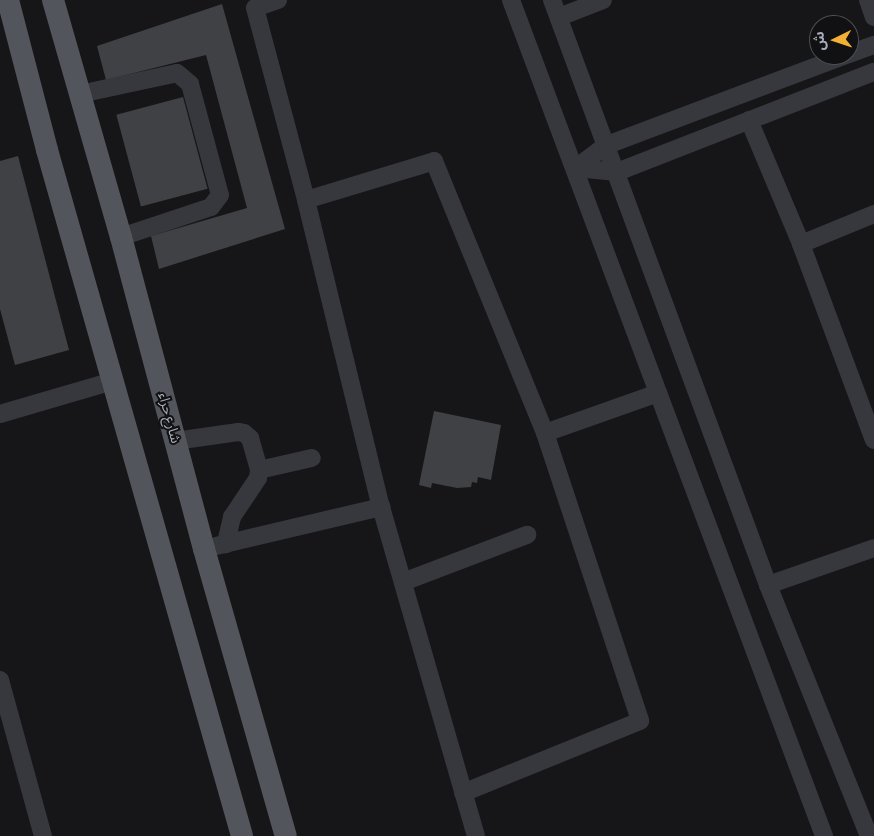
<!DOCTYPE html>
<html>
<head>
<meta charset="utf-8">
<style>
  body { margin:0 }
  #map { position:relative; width:874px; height:836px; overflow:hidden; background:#161618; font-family:"Sofia Sans Condensed","Noto Sans Arabic",sans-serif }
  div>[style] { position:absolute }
  .building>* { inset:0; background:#404145; transform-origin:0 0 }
  .minor>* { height:18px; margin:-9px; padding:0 9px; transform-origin:9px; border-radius:9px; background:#37383d }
  .major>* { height:22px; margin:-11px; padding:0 11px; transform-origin:11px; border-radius:11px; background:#53555c }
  span { translate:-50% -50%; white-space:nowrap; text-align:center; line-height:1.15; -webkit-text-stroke:4px #111113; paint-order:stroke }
  .street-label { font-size:14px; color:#a8adb8 }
  .north { position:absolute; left:809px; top:15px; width:50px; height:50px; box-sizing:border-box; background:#111113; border:1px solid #4d4f55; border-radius:50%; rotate:266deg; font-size:14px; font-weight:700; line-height:20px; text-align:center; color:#a8adb8 }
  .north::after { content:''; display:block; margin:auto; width:18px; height:22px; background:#f2b134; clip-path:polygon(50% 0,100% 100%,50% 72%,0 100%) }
</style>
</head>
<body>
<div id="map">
  <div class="building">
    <i style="clip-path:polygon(222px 4px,285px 229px,159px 269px,151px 236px,247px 208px,206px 55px,106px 80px,97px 46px)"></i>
    <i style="left:183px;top:97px;width:95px;height:69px;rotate:75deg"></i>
    <i style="clip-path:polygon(18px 156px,69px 350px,15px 365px,0 309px,0 161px)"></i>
    <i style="clip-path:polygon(434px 411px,501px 425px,491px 480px,478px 477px,477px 483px,472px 482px,471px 487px,457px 488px,432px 483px,431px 488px,419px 485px)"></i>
  </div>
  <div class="minor">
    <i style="left:278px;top:0;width:24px;rotate:161deg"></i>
    <i style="left:255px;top:8px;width:199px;rotate:75.1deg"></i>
    <i style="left:306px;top:200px;width:316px;rotate:76.3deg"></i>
    <i style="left:381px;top:507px;width:342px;rotate:73.9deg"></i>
    <i style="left:511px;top:0;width:893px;rotate:69.47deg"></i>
    <i style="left:552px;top:0;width:624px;rotate:69.73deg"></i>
    <i style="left:768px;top:585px;width:271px;rotate:68.1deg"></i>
    <i style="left:868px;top:0;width:18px;rotate:71deg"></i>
    <i style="left:559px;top:17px;width:47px;rotate:-21.1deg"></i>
    <i style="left:849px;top:54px;width:27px;rotate:-20deg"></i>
    <i style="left:80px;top:94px;width:99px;rotate:-12.2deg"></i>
    <i style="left:177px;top:73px;width:17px;rotate:40deg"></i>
    <i style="left:190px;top:84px;width:115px;rotate:74.9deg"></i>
    <i style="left:220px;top:195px;width:15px;rotate:127deg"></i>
    <i style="left:211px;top:207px;width:95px;rotate:161.6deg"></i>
    <i style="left:749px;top:120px;width:134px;rotate:67.2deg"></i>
    <i style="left:801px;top:244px;width:209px;rotate:69.6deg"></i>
    <i style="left:576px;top:168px;width:41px;rotate:5.6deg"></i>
    <i style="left:617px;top:172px;width:276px;rotate:-21.3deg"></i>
    <i style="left:576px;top:168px;width:39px;rotate:-37deg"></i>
    <i style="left:607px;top:145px;width:256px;rotate:-20.6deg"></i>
    <i style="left:306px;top:200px;width:134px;rotate:-16.9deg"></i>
    <i style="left:434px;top:161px;width:294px;rotate:67.8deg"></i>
    <i style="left:545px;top:433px;width:303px;rotate:71.7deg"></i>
    <i style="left:640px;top:721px;width:191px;rotate:157.9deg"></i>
    <i style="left:801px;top:244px;width:79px;rotate:-22.3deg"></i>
    <i style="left:0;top:414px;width:118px;rotate:-16.3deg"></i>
    <i style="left:545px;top:433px;width:120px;rotate:-19.5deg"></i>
    <i style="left:175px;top:441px;width:64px;rotate:-8.1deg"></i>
    <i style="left:238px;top:432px;width:6px;rotate:9deg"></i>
    <i style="left:244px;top:433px;width:8px;rotate:40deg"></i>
    <i style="left:250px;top:438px;width:33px;rotate:74deg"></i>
    <i style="left:259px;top:470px;width:8px;rotate:97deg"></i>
    <i style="left:258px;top:478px;width:47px;rotate:123.7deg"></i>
    <i style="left:232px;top:517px;width:28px;rotate:103deg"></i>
    <i style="left:259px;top:470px;width:54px;rotate:-12.8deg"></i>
    <i style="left:216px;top:546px;width:170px;rotate:-13.3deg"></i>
    <i style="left:403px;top:582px;width:133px;rotate:-20.8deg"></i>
    <i style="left:768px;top:585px;width:112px;rotate:-19.2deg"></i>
    <i style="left:0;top:680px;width:162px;rotate:74.6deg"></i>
  </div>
  <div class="major">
    <i style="left:8px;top:0;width:155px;rotate:75.4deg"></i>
    <i style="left:47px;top:150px;width:713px;rotate:74.13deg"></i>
    <i style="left:53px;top:0;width:247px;rotate:74deg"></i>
    <i style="left:121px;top:237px;width:323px;rotate:75.1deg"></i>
    <i style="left:204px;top:549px;width:298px;rotate:74.1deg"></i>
  </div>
  <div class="street-label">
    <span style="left:169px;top:418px;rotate:75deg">شارع حراء</span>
  </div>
  <div class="north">ش</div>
</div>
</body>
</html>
